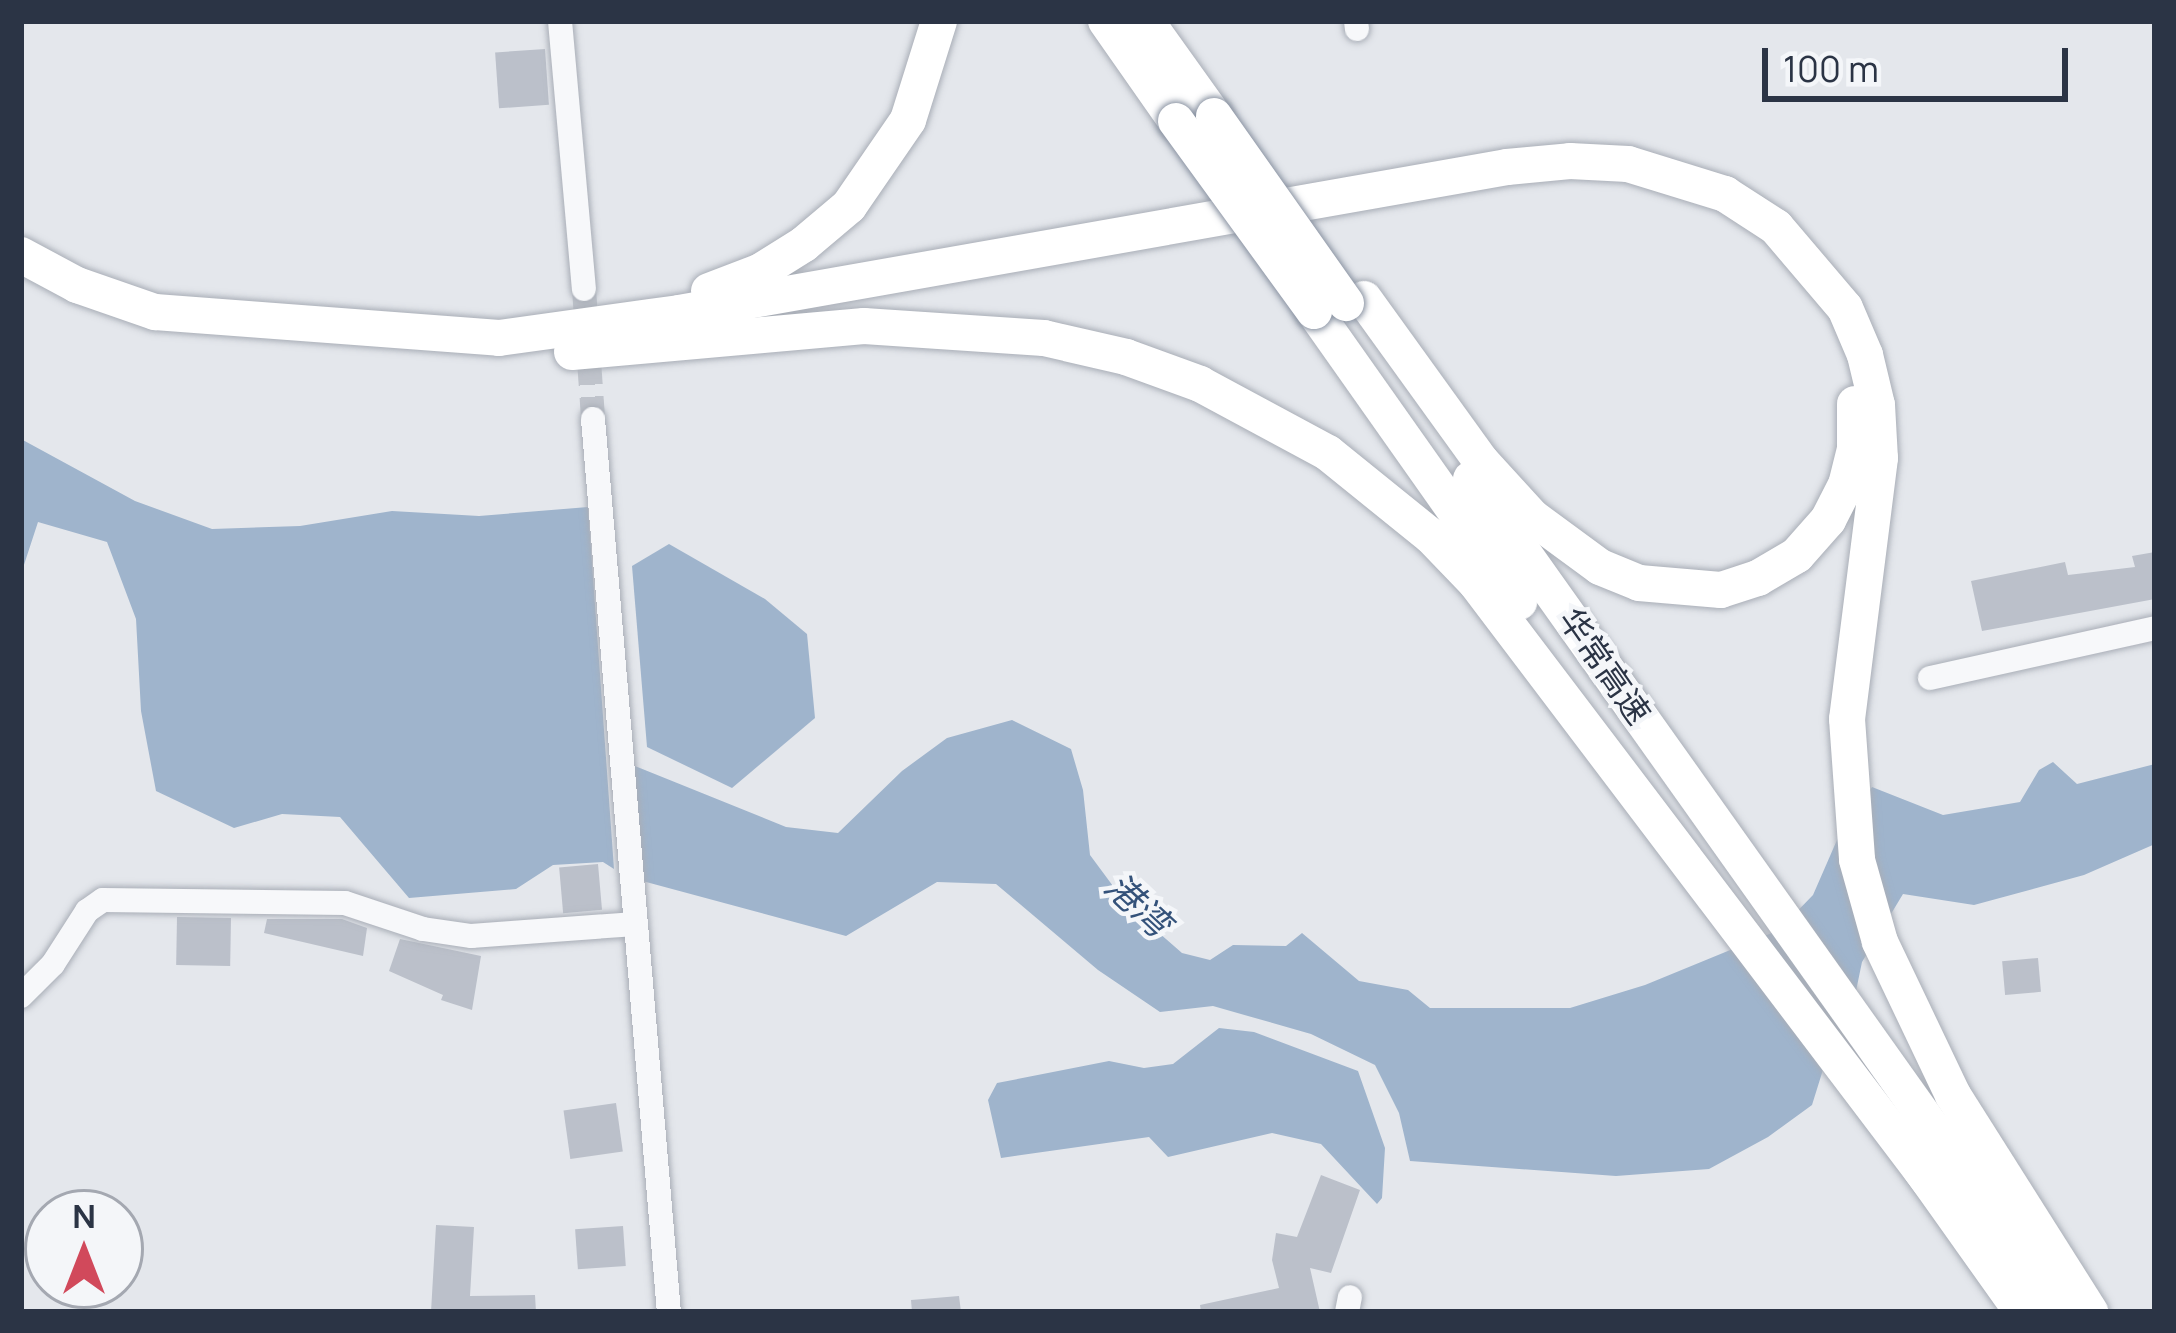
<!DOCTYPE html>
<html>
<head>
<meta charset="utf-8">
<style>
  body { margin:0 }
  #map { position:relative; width:2176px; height:1333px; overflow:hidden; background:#e4e7ec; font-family:Manrope,"Noto Sans SC",sans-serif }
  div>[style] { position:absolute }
  .water>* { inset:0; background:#9fb4cc }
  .building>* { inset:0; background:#bbc0ca; transform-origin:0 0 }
  .minor-tunnel>* { height:24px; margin-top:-12px; transform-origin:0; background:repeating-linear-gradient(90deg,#bfc3cb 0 24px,transparent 0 36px) }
  .roads { filter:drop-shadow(0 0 3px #a9aeb7) drop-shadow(0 0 3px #a9aeb7) }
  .minor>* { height:24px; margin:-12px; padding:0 12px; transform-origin:12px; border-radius:12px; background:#f7f8fa }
  .highway>* { height:36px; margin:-18px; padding:0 18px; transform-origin:18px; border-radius:18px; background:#fff }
  .bridges { filter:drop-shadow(0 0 3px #8b94a3) drop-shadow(0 0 3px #8b94a3) }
  .highway-bridge>* { height:36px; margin:-18px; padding:0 18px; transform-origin:18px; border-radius:18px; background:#fff }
  span { translate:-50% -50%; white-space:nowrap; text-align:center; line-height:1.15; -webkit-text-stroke:9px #f4f6f9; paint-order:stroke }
  .street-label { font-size:33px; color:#2b3445 }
  .water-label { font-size:36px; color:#34527a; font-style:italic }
  .frame { position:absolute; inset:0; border:24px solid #2b3445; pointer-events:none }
  .north { position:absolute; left:24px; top:1189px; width:120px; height:120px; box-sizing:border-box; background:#f4f6f9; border:3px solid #a4a8b1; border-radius:50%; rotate:0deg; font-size:33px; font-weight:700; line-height:48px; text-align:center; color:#2b3445 }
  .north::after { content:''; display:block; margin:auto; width:42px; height:54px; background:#d1495b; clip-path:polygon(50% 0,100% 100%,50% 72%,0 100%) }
  .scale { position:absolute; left:1762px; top:48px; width:306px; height:54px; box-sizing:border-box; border:6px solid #2b3445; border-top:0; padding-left:15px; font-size:36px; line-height:42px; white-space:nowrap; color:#2b3445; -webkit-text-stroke:9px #f4f6f9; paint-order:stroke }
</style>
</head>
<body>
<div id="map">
  <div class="water">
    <i style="clip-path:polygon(21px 439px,135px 501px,212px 529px,300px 526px,392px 511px,479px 516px,588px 507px,614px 869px,603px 862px,553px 865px,516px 889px,409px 898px,340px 817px,282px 814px,234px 828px,156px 791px,141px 711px,136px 619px,107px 542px,38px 522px,21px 574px)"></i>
    <i style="clip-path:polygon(669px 544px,765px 599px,807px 634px,815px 718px,732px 788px,647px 747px,632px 566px)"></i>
    <i style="clip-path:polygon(1012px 720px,1071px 749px,1083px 790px,1090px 855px,1127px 905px,1182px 953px,1210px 960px,1233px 945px,1286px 946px,1302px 933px,1359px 981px,1408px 990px,1430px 1008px,1570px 1008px,1645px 985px,1779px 930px,1813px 895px,1837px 840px,1872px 787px,1943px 815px,2020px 802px,2039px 770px,2053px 762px,2077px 784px,2155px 764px,2155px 844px,2084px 875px,1974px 905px,1903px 894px,1862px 962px,1851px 1015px,1831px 1044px,1812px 1105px,1768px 1137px,1709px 1169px,1616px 1176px,1410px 1161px,1399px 1113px,1375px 1065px,1311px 1034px,1213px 1006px,1160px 1012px,1098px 970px,996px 884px,937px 882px,846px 936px,635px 879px,625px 762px,786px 827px,838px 833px,902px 771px,947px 738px)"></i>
    <i style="clip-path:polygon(1219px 1028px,1254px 1032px,1358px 1071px,1385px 1148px,1382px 1198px,1377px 1204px,1321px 1144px,1272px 1133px,1168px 1157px,1149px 1137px,1001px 1158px,988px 1100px,997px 1083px,1109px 1061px,1144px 1068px,1173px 1064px)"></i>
  </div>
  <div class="building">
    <i style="left:545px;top:49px;width:56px;height:50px;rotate:86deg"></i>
    <i style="clip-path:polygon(2155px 552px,2155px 599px,1982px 631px,1971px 581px,2065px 562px,2068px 575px,2135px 567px,2132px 556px)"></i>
    <i style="left:598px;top:864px;width:46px;height:39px;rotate:85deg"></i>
    <i style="left:177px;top:917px;width:54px;height:48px;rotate:1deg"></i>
    <i style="clip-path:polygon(267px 919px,342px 919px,367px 928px,363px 956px,264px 933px)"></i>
    <i style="clip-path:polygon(400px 939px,481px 956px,472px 1010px,441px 1000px,443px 995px,389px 971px)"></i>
    <i style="left:2038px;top:958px;width:34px;height:36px;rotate:85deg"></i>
    <i style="left:616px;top:1103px;width:49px;height:53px;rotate:82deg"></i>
    <i style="clip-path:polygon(1321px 1175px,1360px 1190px,1331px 1273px,1310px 1268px,1320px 1312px,1201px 1312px,1200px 1305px,1279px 1288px,1272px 1260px,1276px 1233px,1297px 1237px)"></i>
    <i style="clip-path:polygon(436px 1225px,474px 1227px,470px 1296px,535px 1295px,536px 1312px,431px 1312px)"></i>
    <i style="left:623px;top:1226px;width:40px;height:48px;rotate:86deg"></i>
    <i style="clip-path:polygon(959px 1296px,961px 1312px,912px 1312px,911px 1300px)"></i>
  </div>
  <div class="minor-tunnel">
    <i style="left:584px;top:289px;width:130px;rotate:86deg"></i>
  </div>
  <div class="roads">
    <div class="minor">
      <i style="left:560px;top:21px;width:269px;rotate:84.9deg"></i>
      <i style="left:1356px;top:21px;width:8px;rotate:83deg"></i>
      <i style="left:593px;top:419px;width:896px;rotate:85.14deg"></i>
      <i style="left:1930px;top:678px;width:230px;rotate:-12.5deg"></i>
      <i style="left:21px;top:996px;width:45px;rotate:-45deg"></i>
      <i style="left:53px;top:964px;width:63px;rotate:-57.3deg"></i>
      <i style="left:87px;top:911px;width:19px;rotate:-35deg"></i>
      <i style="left:103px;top:900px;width:242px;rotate:0.7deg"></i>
      <i style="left:345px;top:903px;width:82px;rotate:18.4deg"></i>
      <i style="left:423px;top:929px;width:49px;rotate:8.3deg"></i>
      <i style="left:471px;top:936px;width:165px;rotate:-4.2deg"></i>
      <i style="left:1347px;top:1312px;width:15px;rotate:-79deg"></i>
    </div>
    <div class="highway">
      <i style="left:1106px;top:21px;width:122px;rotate:55deg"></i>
      <i style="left:1146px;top:21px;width:117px;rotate:54.4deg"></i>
      <i style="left:21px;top:255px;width:64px;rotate:28.2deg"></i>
      <i style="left:77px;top:285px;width:83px;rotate:19.1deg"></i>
      <i style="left:155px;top:312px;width:345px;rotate:4.3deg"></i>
      <i style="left:499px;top:338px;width:182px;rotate:-7.9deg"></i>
      <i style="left:679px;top:313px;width:841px;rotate:-10deg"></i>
      <i style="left:1507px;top:167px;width:63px;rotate:-5.4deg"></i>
      <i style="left:1570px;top:161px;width:58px;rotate:3deg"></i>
      <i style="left:1628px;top:164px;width:102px;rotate:17.2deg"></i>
      <i style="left:1725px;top:194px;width:61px;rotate:32.9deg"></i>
      <i style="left:1776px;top:227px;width:106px;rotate:49.6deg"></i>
      <i style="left:1845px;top:308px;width:51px;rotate:66.9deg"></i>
      <i style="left:1865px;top:355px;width:51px;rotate:76.5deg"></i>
      <i style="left:1877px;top:405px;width:53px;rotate:86.8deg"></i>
      <i style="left:1880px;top:458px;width:263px;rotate:97.2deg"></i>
      <i style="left:1847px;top:719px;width:141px;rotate:85.9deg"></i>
      <i style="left:1857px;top:860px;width:85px;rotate:74.3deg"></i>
      <i style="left:1880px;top:942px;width:170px;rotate:64.5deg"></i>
      <i style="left:1953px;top:1095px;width:257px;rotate:57.7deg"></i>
      <i style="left:709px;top:291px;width:56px;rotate:-21deg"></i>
      <i style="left:761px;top:271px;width:51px;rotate:-32.1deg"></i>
      <i style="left:804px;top:244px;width:59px;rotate:-40.2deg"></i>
      <i style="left:849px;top:206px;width:104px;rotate:-55.5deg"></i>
      <i style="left:908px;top:120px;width:104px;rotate:-72.6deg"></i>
      <i style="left:1364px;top:299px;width:200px;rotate:54.2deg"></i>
      <i style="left:1481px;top:461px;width:76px;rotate:47.7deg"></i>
      <i style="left:1532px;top:517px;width:84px;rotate:36.3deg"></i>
      <i style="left:1600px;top:567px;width:42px;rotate:22.3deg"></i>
      <i style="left:1639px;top:583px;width:82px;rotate:4.9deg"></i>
      <i style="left:1721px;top:590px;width:39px;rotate:-18deg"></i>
      <i style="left:1758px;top:578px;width:45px;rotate:-30.5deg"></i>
      <i style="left:1797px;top:555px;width:47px;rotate:-48.5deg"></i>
      <i style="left:1828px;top:520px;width:39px;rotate:-63deg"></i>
      <i style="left:1846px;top:485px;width:38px;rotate:-76deg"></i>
      <i style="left:1855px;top:448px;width:44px;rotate:-90deg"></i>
      <i style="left:1314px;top:311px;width:356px;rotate:54.8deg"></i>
      <i style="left:572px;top:352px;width:293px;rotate:-5.1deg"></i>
      <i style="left:864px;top:326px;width:180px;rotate:3.8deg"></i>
      <i style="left:1044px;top:338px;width:84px;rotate:13deg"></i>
      <i style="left:1126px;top:357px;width:79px;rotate:20deg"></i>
      <i style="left:1200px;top:384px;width:145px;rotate:28.3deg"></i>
      <i style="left:1328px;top:453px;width:132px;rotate:38.9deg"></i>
      <i style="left:1431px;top:536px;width:65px;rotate:46.2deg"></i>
      <i style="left:1476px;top:583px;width:752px;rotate:52.84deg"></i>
      <i style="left:1471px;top:479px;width:1022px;rotate:54.6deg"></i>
      <i style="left:1919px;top:1167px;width:178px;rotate:54.6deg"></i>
    </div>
  </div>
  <div class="bridges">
    <div class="highway-bridge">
      <i style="left:1214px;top:116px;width:229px;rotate:54.8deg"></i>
      <i style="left:1176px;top:121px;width:235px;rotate:54deg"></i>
    </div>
  </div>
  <div class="street-label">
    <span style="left:1605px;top:666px;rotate:55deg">华常高速</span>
  </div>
  <div class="water-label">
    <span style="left:1138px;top:904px;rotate:43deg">港湾</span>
  </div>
  <div class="frame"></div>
  <div class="north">N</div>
  <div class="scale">100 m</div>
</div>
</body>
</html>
